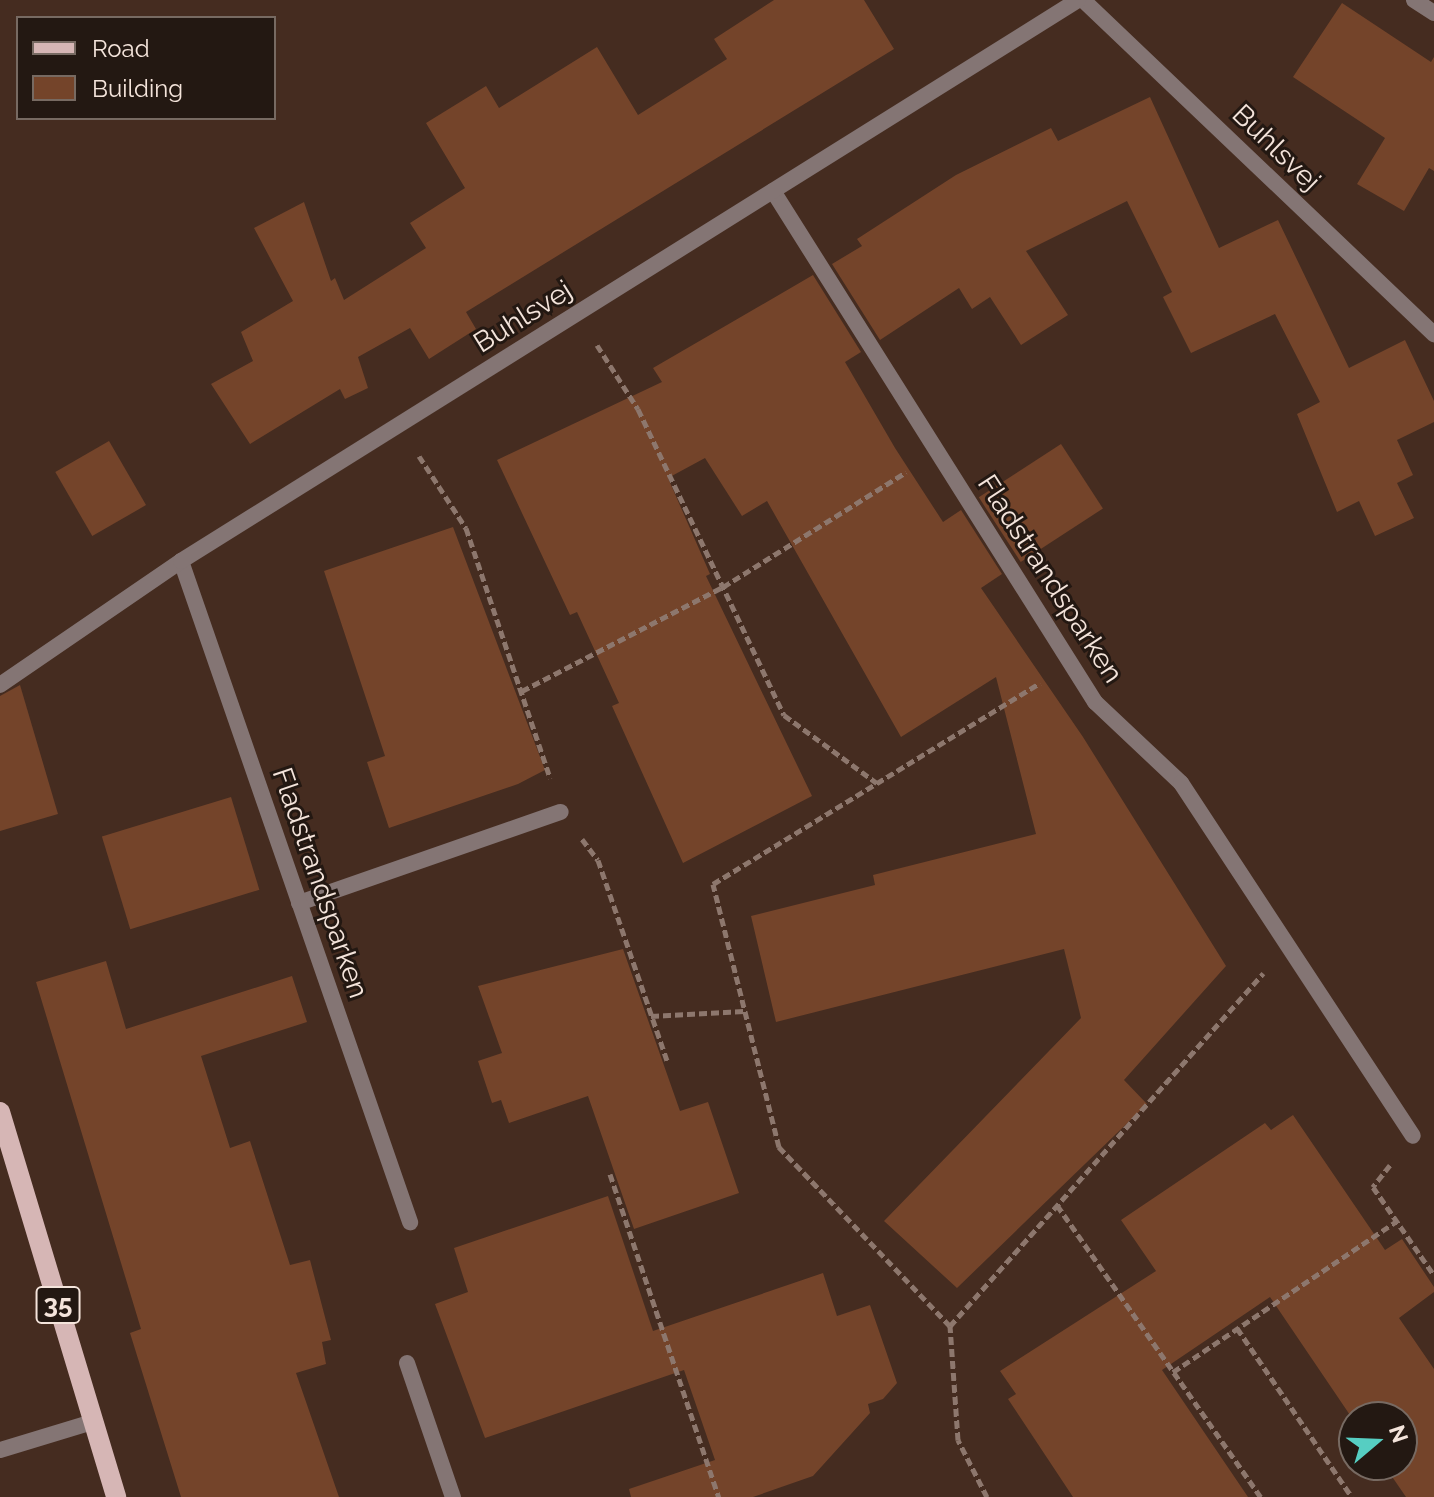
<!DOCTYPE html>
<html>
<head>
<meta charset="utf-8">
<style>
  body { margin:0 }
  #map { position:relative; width:1434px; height:1497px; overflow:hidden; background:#452c20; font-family:Raleway,sans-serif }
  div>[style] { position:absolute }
  .building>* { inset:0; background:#74442a; transform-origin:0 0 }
  .path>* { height:5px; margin-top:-2.5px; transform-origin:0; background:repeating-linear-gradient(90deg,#8d776d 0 8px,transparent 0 12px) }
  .service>* { height:16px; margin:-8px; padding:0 8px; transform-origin:8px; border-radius:8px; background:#847574 }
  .minor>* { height:16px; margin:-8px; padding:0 8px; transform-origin:8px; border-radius:8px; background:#847574 }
  .primary>* { height:20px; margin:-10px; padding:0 10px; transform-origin:10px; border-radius:10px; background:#d6b6b5 }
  span { translate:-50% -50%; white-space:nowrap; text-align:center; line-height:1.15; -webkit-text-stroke:6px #231812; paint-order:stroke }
  .shield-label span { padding:2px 6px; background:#231812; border:2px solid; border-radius:6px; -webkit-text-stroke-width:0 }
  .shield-label { font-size:26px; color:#f4e4db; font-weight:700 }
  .street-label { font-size:28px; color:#f4e4db }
  .legend { position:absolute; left:16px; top:16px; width:260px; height:104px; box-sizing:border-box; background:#231812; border:2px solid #776a62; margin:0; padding:10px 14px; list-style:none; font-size:24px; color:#f4e4db }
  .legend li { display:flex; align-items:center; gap:16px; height:40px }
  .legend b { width:40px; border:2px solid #776a62 }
  .north { position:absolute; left:1338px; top:1401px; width:80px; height:80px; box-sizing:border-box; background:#231812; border:2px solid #776a62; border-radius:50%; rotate:71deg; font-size:22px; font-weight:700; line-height:32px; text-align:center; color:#f4e4db }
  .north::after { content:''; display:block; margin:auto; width:28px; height:36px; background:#56cec2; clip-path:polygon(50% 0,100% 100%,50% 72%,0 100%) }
</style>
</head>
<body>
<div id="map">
  <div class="building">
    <i style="clip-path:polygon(774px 0,864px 0,894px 49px,466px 312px,476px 329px,429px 359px,410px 328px,358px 357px,368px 388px,345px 399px,340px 389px,250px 444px,211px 384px,253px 361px,241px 332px,293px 301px,254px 228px,304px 202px,331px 281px,335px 278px,344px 300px,426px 248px,410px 223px,465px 188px,426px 123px,486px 86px,499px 108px,597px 47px,638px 115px,727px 59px,714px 39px)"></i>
    <i style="clip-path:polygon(1342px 3px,1431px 62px,1434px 57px,1434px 171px,1429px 168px,1404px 211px,1357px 184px,1385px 138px,1293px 77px)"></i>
    <i style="clip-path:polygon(1150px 97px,1219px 248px,1278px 220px,1349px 368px,1405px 340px,1434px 401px,1434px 422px,1397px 440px,1413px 475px,1397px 483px,1414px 518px,1375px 536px,1359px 501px,1337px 512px,1297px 414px,1320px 402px,1275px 314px,1191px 353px,1163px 297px,1172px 292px,1127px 201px,1026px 251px,1068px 315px,1021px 345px,990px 297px,972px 309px,959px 288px,880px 340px,832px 264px,862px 246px,857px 239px,956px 175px,1051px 128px,1058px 141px)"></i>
    <i style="clip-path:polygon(813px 275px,861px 352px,845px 362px,895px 448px,943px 522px,961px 510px,1002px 574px,981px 588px,1083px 737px,1226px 966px,1124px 1080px,1147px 1104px,957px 1288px,884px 1221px,1081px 1018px,1064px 949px,776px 1022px,751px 916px,875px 885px,873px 875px,1036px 834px,996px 677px,901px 737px,767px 501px,742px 516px,705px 458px,668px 478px,710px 574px,706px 576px,812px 796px,683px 863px,612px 706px,619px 703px,577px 612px,570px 615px,497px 460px,662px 382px,653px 368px)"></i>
    <i style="left:109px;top:441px;width:74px;height:62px;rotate:60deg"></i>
    <i style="left:1061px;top:444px;width:77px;height:98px;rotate:57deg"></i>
    <i style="clip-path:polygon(453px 527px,545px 770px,518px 784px,389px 828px,367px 762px,385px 756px,324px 571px)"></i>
    <i style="clip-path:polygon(20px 685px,58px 814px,0 831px,0 696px)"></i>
    <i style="left:231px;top:797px;width:97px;height:135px;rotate:73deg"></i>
    <i style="clip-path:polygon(623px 949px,680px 1111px,708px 1102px,739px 1193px,634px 1229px,588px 1096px,509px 1123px,501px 1100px,492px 1103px,478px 1061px,502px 1053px,478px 986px)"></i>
    <i style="clip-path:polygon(106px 961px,126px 1029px,292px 976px,307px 1022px,201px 1056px,230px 1148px,250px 1141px,290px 1265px,310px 1260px,331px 1340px,322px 1342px,326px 1364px,296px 1373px,339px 1497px,181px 1497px,130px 1333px,141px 1329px,36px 982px)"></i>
    <i style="clip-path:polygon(1293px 1115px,1385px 1250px,1402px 1239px,1434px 1287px,1434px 1292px,1399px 1318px,1434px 1369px,1434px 1497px,1406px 1497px,1384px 1465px,1402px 1465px,1402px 1417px,1354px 1417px,1354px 1421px,1270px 1297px,1162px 1370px,1248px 1497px,1073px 1497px,1008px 1399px,1016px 1394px,1000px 1371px,1156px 1271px,1121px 1220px,1265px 1123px,1271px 1130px)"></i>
    <i style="clip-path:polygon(608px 1196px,653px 1331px,823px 1273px,837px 1316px,870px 1305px,897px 1383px,883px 1399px,868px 1404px,870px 1413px,813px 1476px,753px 1497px,631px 1497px,629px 1489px,715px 1460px,684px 1370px,485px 1438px,435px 1304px,468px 1292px,454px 1248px)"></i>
  </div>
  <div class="path">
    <i style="left:597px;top:345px;width:76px;rotate:57.4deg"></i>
    <i style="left:638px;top:409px;width:339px;rotate:64.5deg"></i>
    <i style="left:784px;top:715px;width:115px;rotate:36.2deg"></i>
    <i style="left:419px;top:456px;width:86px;rotate:56.9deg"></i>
    <i style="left:466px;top:528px;width:264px;rotate:71.4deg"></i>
    <i style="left:522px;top:691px;width:226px;rotate:-27.4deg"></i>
    <i style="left:723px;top:587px;width:216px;rotate:-32.1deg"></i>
    <i style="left:582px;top:839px;width:26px;rotate:53deg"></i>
    <i style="left:598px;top:860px;width:212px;rotate:71deg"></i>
    <i style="left:651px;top:1016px;width:93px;rotate:-3.1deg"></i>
    <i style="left:1390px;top:1165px;width:28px;rotate:128deg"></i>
    <i style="left:1373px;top:1187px;width:107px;rotate:55.3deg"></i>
    <i style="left:610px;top:1174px;width:341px;rotate:71.4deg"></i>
    <i style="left:1057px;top:1205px;width:356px;rotate:55.1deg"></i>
    <i style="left:950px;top:1326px;width:472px;rotate:-48.4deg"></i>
    <i style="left:1237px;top:1328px;width:204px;rotate:55.8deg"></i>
    <i style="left:1173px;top:1372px;width:270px;rotate:-34deg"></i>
    <i style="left:987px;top:1497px;width:64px;rotate:-117deg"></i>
    <i style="left:958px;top:1440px;width:114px;rotate:-94deg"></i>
    <i style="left:950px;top:1326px;width:248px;rotate:-133.7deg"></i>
    <i style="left:779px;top:1147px;width:271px;rotate:-104.1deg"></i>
    <i style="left:713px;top:884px;width:384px;rotate:-31.6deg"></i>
  </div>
  <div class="service">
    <i style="left:299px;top:903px;width:277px;rotate:-19.2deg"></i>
    <i style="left:0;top:1450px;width:97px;rotate:-16.8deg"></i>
  </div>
  <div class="minor">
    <i style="left:1083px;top:0;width:485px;rotate:43.6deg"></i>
    <i style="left:1414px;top:0;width:24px;rotate:33deg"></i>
    <i style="left:773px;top:191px;width:604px;rotate:57.78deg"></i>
    <i style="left:1095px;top:702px;width:118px;rotate:43.3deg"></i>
    <i style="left:1181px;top:783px;width:422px;rotate:56.7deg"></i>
    <i style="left:181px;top:561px;width:700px;rotate:70.89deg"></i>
    <i style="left:0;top:685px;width:219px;rotate:-34.4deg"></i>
    <i style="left:181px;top:561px;width:1058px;rotate:-32.02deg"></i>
    <i style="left:407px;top:1363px;width:142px;rotate:71.1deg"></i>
  </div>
  <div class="primary">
    <i style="left:0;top:1112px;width:402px;rotate:73.2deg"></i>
  </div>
  <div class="shield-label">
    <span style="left:58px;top:1305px">35</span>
  </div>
  <div class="street-label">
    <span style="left:1276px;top:148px;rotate:44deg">Buhlsvej</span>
    <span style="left:523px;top:317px;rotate:-32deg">Buhlsvej</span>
    <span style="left:1050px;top:579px;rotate:57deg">Fladstrandsparken</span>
    <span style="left:320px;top:883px;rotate:71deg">Fladstrandsparken</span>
  </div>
  <ul class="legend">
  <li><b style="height:10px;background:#d6b6b5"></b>Road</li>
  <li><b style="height:22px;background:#74442a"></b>Building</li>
  </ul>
  <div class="north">N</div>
</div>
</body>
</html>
